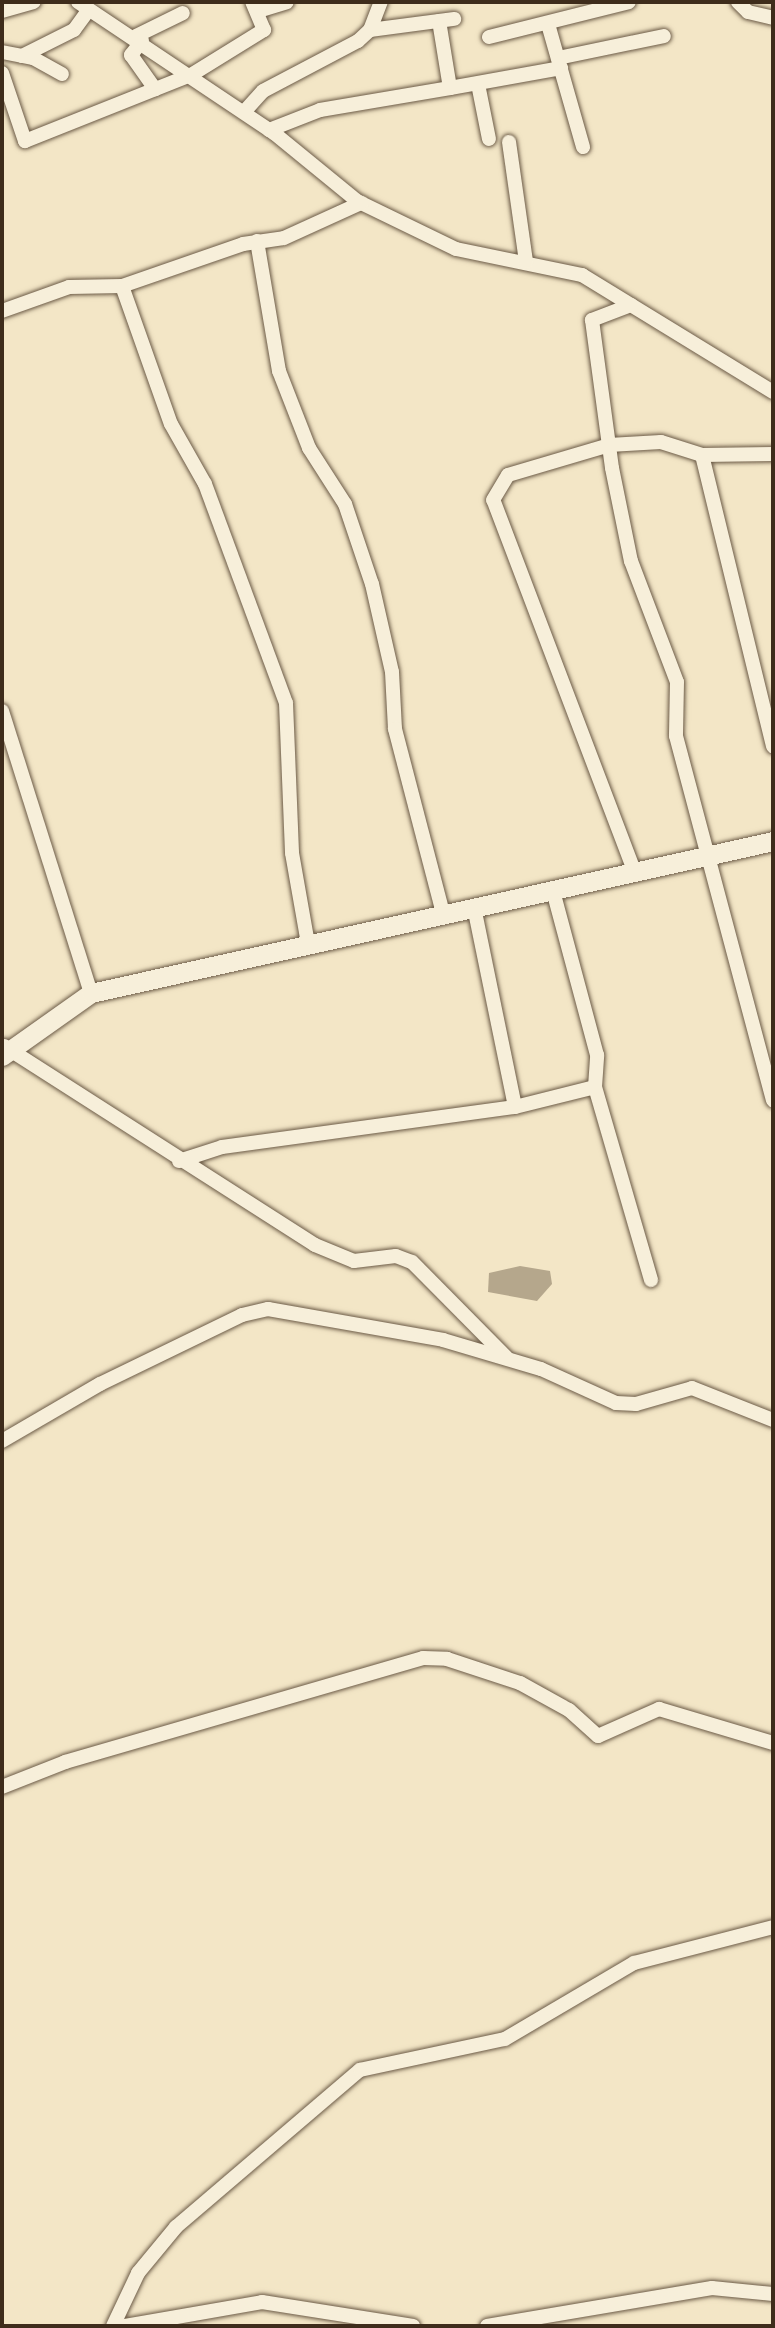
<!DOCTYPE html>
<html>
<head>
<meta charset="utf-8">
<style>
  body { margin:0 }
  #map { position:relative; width:775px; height:2328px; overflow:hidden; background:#f3e6c6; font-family:Cardo,serif }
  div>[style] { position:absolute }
  .water>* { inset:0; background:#b5a78c }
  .roads { filter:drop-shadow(0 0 2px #6b5a46) drop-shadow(0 0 2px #6b5a46) }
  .street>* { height:14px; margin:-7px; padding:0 7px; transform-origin:7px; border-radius:7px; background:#f7efda }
  .secondary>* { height:19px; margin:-9.5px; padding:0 9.5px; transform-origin:9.5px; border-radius:9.5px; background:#f7efda }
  span { translate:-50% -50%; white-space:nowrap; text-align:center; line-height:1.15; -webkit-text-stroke:7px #f7efda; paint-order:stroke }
  .frame { position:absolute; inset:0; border:4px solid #3e2c1b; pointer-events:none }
</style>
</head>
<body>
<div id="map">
  <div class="water">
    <i style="clip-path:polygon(520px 1266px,550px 1271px,552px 1284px,537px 1301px,488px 1292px,489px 1273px)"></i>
  </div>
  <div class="roads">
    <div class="street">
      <i style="left:78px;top:2px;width:236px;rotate:33.8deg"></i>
      <i style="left:274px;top:133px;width:107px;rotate:39.3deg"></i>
      <i style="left:357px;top:201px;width:110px;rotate:25.9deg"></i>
      <i style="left:456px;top:249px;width:129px;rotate:11.7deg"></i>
      <i style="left:582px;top:275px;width:224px;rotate:31.5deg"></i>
      <i style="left:738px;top:2px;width:14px;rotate:45deg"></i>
      <i style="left:748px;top:12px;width:26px;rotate:13deg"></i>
      <i style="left:2px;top:11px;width:33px;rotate:-16deg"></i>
      <i style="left:258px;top:11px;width:30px;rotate:-17deg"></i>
      <i style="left:548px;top:24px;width:128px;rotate:74.1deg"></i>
      <i style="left:370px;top:30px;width:85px;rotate:-7.5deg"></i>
      <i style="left:136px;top:36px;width:52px;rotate:-26.1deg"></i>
      <i style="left:489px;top:37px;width:144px;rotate:-14deg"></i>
      <i style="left:142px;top:41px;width:18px;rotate:128deg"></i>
      <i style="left:131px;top:55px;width:42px;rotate:54.8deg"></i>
      <i style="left:2px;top:52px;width:32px;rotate:11deg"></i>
      <i style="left:33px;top:58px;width:33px;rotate:29deg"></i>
      <i style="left:22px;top:56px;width:58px;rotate:-26.6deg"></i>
      <i style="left:74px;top:30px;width:24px;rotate:-54deg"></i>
      <i style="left:558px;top:58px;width:108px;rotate:-11.7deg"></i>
      <i style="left:2px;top:73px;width:72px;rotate:71.3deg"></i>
      <i style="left:25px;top:141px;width:179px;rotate:-21.7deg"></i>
      <i style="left:191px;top:75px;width:86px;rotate:-31.7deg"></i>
      <i style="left:264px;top:30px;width:30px;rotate:-113deg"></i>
      <i style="left:478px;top:84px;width:56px;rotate:78.7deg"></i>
      <i style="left:450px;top:88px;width:113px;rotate:-10.2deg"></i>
      <i style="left:244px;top:112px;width:28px;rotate:-48deg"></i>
      <i style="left:263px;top:91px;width:107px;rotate:-27.8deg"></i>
      <i style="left:358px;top:41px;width:16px;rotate:-43deg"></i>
      <i style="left:370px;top:30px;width:30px;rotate:-69deg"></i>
      <i style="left:269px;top:130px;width:55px;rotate:-21.4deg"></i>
      <i style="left:320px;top:110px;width:132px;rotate:-9.6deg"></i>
      <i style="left:450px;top:88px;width:68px;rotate:-99.3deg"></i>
      <i style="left:509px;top:142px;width:121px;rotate:81.9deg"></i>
      <i style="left:257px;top:241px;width:132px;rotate:80.4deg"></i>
      <i style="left:279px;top:371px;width:83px;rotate:68.7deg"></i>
      <i style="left:309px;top:448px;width:67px;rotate:57.3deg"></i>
      <i style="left:345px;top:504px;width:84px;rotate:71.4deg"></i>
      <i style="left:372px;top:584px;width:90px;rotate:77.2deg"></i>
      <i style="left:392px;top:672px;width:57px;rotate:87deg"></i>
      <i style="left:395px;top:729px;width:190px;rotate:75.4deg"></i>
      <i style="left:122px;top:286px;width:146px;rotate:70.5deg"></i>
      <i style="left:171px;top:424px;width:69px;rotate:60.5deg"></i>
      <i style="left:205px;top:484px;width:233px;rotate:69.7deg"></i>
      <i style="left:286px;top:703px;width:150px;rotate:87.7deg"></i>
      <i style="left:292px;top:853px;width:92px;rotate:80deg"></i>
      <i style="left:631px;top:305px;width:42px;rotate:159deg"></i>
      <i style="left:592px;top:320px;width:149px;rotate:82.3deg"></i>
      <i style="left:612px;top:468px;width:95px;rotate:78.5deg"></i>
      <i style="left:631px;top:561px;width:129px;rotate:69.2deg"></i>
      <i style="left:677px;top:682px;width:54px;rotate:91.1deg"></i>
      <i style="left:676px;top:736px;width:377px;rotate:75.1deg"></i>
      <i style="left:2px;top:311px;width:71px;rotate:-19.7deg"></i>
      <i style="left:69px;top:287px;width:53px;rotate:-1.1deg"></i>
      <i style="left:122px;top:286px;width:128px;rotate:-19.1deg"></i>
      <i style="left:243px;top:244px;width:41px;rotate:-8.3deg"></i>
      <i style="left:284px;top:238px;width:85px;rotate:-24.4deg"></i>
      <i style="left:702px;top:455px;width:300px;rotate:76.3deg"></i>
      <i style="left:2px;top:711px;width:296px;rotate:72.5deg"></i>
      <i style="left:635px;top:873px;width:399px;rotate:-110.8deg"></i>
      <i style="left:493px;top:500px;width:29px;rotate:-59deg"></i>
      <i style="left:508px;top:475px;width:105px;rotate:-16.5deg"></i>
      <i style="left:609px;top:445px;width:52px;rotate:-3.3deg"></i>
      <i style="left:661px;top:442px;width:43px;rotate:17.6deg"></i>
      <i style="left:702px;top:455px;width:71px;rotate:-0.8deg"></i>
      <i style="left:474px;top:907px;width:204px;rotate:78.4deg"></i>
      <i style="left:4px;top:1046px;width:369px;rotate:32.6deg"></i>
      <i style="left:315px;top:1245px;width:42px;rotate:22.3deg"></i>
      <i style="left:354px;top:1261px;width:42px;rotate:-6.8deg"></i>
      <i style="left:396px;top:1256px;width:17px;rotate:21deg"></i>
      <i style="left:412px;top:1262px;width:135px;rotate:45.3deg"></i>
      <i style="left:595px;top:1087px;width:201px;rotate:73.8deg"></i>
      <i style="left:179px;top:1161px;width:45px;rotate:-18deg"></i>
      <i style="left:222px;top:1147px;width:296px;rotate:-7.8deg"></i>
      <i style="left:515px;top:1107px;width:82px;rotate:-14deg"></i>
      <i style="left:595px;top:1087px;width:32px;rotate:-86deg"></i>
      <i style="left:597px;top:1055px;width:170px;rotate:-105deg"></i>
      <i style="left:2px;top:1441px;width:113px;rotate:-30.2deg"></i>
      <i style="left:100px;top:1384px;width:158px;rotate:-25.9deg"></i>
      <i style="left:242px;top:1315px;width:27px;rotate:-13deg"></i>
      <i style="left:268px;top:1309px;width:178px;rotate:10deg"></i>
      <i style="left:443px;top:1340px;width:102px;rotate:16.5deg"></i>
      <i style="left:541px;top:1369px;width:82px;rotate:24.4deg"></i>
      <i style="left:616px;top:1403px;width:20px;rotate:3deg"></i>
      <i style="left:636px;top:1404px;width:58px;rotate:-15.9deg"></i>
      <i style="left:692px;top:1388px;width:87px;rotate:21.6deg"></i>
      <i style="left:2px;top:1787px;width:68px;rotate:-21.6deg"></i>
      <i style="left:65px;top:1762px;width:373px;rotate:-16.2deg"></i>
      <i style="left:423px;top:1658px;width:24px;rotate:2deg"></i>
      <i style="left:447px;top:1659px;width:77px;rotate:18.2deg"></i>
      <i style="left:520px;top:1683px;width:56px;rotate:28.9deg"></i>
      <i style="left:569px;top:1710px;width:39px;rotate:42deg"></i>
      <i style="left:598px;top:1736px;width:67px;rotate:-23.9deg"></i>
      <i style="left:659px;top:1709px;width:119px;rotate:16.6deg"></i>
      <i style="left:113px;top:2326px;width:59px;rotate:-64.7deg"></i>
      <i style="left:138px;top:2273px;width:60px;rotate:-50.4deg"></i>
      <i style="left:176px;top:2227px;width:242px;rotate:-40.5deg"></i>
      <i style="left:360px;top:2070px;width:148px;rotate:-12.1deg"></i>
      <i style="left:505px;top:2039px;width:150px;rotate:-30.5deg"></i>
      <i style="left:634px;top:1963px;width:144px;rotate:-14.5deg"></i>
      <i style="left:125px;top:2326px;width:139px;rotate:-9.9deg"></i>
      <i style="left:262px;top:2302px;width:153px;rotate:9deg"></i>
      <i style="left:487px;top:2326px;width:228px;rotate:-9.6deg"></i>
      <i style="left:712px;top:2288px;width:61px;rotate:5.6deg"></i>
    </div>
    <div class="secondary">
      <i style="left:2px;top:1056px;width:109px;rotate:-35.3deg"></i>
      <i style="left:91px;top:993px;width:699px;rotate:-12.56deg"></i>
    </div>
  </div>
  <div class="frame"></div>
</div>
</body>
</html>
